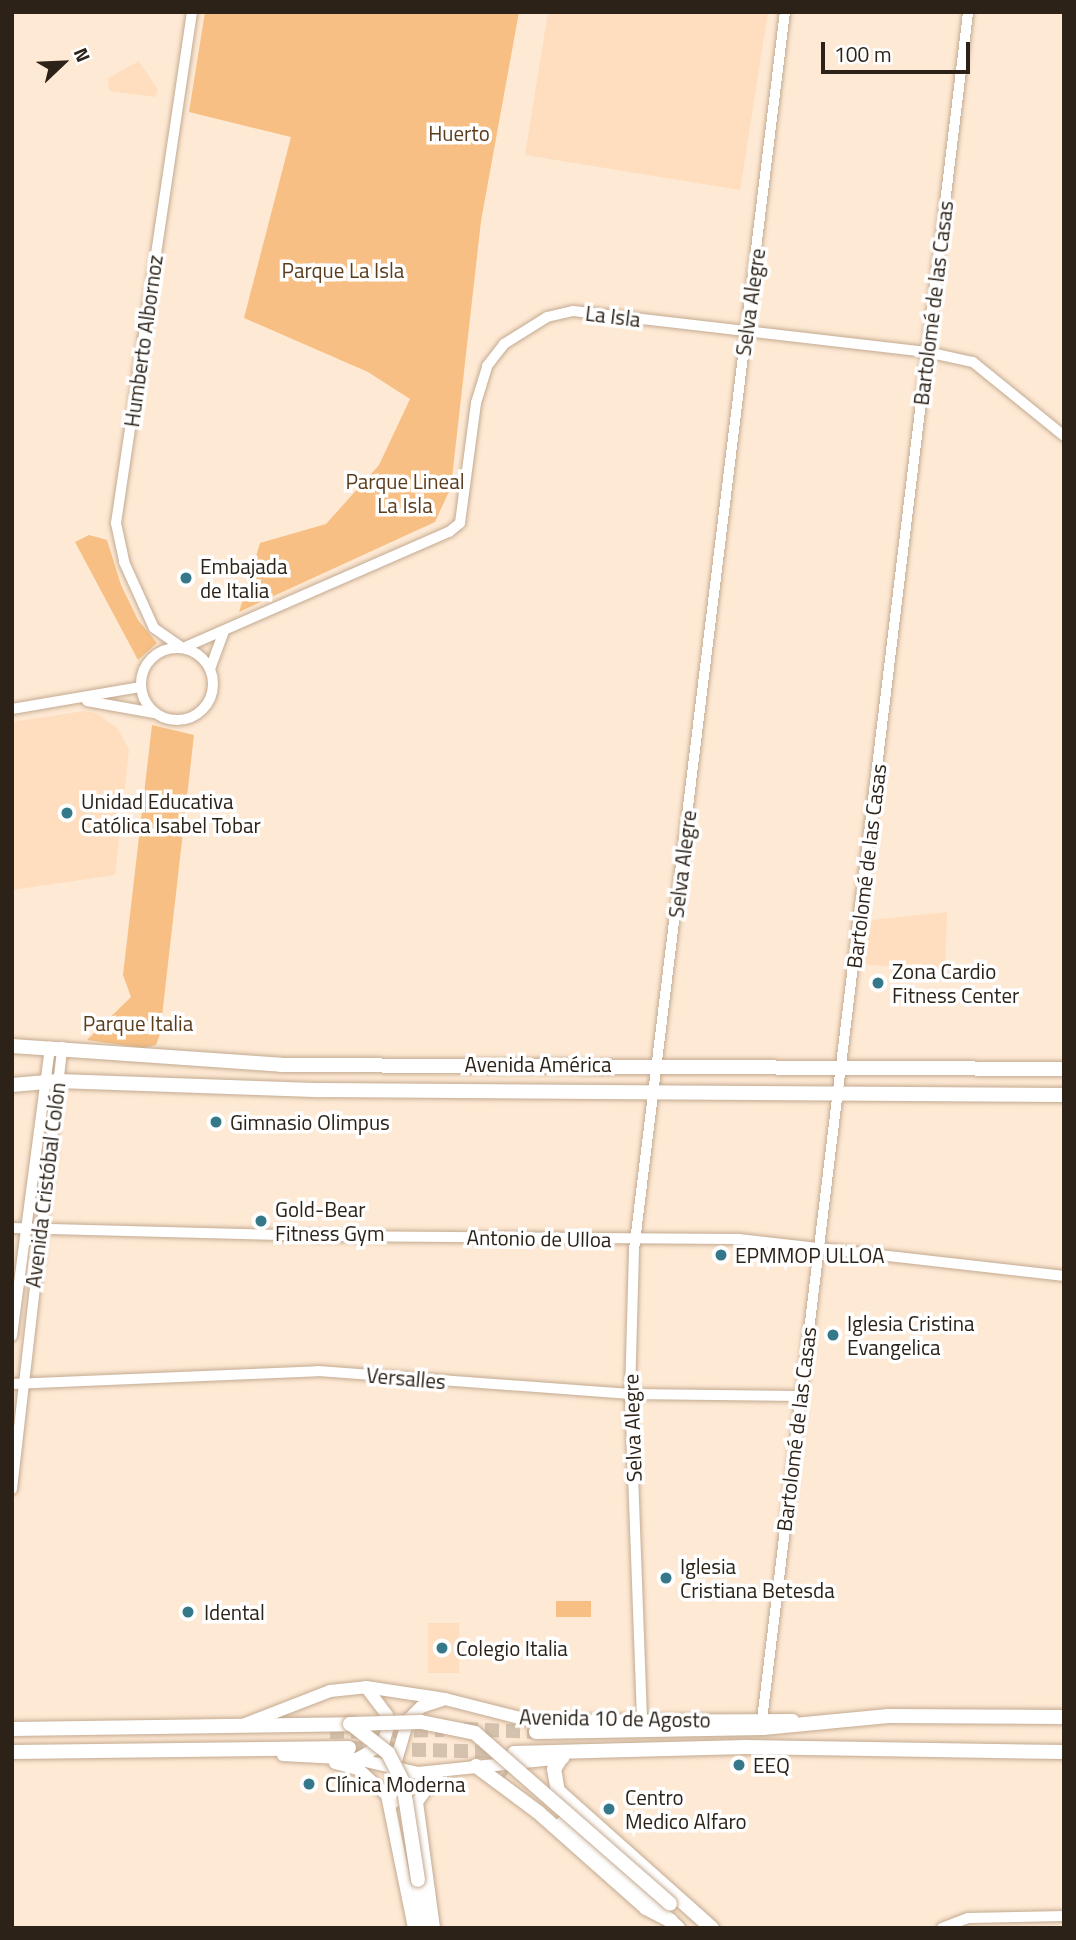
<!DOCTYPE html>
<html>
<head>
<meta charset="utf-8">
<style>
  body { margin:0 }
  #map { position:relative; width:1076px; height:1940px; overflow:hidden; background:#fee9d4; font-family:"Titillium Web",sans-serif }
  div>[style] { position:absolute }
  .built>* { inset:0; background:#fedebe; transform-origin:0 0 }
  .green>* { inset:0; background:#f7bf83; transform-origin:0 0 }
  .primary-tunnel>* { height:14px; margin-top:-7px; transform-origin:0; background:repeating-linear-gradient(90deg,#d4c1ae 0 14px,transparent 0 21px) }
  .roads { filter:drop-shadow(0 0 2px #c3aa91) drop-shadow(0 0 2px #c3aa91) }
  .tertiary>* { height:10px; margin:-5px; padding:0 5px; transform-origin:5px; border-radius:5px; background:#fff }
  .tertiary>.ring { margin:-5px; padding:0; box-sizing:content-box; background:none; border:10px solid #fff; border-radius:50% }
  .secondary>* { height:12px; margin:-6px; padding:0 6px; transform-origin:6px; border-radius:6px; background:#fff }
  .primary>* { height:14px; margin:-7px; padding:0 7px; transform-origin:7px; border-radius:7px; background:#fff }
  .bridges { filter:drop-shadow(0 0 2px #c3aa91) drop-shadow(0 0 2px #c3aa91) }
  .primary-bridge>* { height:14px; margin:-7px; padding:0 7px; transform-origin:7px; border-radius:7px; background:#fff }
  .dots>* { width:19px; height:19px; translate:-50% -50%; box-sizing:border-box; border:4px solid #fff; border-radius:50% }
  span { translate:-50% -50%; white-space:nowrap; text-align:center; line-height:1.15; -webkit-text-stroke:7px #fff; paint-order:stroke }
  .park-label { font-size:21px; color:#5b3d1c }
  .street-label { font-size:21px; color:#2c2218 }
  .poi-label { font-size:21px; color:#2c2218 }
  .left { translate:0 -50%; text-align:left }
  .frame { position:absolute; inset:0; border:14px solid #2c2218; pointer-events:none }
  .north { position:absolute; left:28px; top:28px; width:70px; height:70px; -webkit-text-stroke:5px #fff; paint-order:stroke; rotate:67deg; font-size:19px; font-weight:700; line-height:28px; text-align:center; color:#2c2218 }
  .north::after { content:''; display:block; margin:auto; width:24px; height:32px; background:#2c2218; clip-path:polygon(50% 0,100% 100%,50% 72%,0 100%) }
  .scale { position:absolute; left:821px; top:42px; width:149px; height:32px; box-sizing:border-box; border:4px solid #2c2218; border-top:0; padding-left:9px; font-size:21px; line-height:24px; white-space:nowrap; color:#2c2218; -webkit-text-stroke:5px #fff; paint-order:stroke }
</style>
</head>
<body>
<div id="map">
  <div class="built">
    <i style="clip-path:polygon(548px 12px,768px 12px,740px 190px,525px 155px)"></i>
    <i style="clip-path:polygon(139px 61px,158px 90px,155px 97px,109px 91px,108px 78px)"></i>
    <i style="clip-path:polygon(84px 711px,98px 714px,118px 729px,129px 750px,115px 875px,12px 890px,12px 722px)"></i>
    <i style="clip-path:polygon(947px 912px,945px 971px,863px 964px,872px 920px)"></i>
    <i style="left:428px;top:1623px;width:31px;height:50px"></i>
  </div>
  <div class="green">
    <i style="clip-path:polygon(205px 12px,519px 12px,481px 221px,451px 487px,435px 522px,239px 612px,260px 543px,326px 524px,379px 465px,410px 399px,368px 372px,244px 318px,291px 137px,189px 112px)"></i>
    <i style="clip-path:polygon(89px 535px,107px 540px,121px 585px,138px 620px,157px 643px,138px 660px,75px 542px)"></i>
    <i style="clip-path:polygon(152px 725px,194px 735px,160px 1034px,156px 1045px,143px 1048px,87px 1040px,131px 997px,123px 975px)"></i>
    <i style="left:591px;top:1601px;width:16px;height:35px;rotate:90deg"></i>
  </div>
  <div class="primary-tunnel">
    <i style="left:464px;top:1729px;width:72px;rotate:2.4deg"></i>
    <i style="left:330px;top:1732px;width:114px;rotate:-1deg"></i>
    <i style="left:349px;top:1748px;width:151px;rotate:1.5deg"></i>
    <i style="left:486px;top:1761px;width:25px;rotate:37deg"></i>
  </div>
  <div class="roads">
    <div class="tertiary">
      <i style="left:192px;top:12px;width:517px;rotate:98.46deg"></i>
      <i style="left:116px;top:523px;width:40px;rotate:78deg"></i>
      <i style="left:124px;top:562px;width:72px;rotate:65.6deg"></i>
      <i style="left:154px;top:628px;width:35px;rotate:35deg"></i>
      <i style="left:183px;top:648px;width:290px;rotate:-23.6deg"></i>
      <i style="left:449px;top:532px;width:14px;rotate:-39deg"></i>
      <i style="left:460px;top:523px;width:121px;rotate:-82.4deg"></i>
      <i style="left:476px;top:403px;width:39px;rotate:-73deg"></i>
      <i style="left:487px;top:366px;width:28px;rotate:-52deg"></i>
      <i style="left:504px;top:344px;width:51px;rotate:-32.1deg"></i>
      <i style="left:547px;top:317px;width:27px;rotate:-13deg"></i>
      <i style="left:573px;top:311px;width:356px;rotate:6.6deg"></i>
      <i style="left:927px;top:352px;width:47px;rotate:12.3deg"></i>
      <i style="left:973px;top:362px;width:117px;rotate:39.1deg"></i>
      <i class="ring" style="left:141px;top:648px;width:62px;height:62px"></i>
      <i style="left:210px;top:669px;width:40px;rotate:-69.8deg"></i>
      <i style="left:87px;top:701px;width:68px;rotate:10.2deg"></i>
      <i style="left:12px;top:709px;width:131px;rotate:-9.7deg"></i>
      <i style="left:12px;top:1228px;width:307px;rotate:1.5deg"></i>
      <i style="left:319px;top:1236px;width:420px;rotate:0.4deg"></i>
      <i style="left:739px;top:1239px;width:327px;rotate:6.5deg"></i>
      <i style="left:12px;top:1336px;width:292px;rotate:-82.5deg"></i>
      <i style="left:12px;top:1384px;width:306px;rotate:-2.4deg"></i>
      <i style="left:318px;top:1371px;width:313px;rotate:4.2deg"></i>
      <i style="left:630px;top:1394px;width:170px;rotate:0.7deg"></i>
      <i style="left:12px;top:1489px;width:445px;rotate:-83.5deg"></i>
      <i style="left:642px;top:1719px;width:325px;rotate:-92.1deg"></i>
      <i style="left:630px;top:1394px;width:144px;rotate:-88.4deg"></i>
      <i style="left:634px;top:1250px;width:1247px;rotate:-83.05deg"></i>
      <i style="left:762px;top:1720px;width:1720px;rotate:-83.12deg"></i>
      <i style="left:942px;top:1928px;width:28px;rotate:-21deg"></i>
      <i style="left:968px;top:1918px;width:96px;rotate:-1.2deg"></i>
    </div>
    <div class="secondary">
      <i style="left:245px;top:1724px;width:91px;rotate:-21.2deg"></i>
      <i style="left:330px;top:1691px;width:36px;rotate:-6deg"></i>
      <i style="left:366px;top:1687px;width:80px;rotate:8.6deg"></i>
      <i style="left:445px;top:1699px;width:90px;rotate:14.2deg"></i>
      <i style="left:532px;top:1721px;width:261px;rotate:-0.2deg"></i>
      <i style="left:283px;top:1755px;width:74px;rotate:3.1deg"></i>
      <i style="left:357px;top:1759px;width:63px;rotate:12.9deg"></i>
      <i style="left:418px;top:1773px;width:146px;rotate:-5.9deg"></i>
      <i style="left:357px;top:1759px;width:30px;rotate:-30deg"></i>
      <i style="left:383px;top:1744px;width:18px;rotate:-74deg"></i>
      <i style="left:388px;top:1727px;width:12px;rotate:-95deg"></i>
      <i style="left:387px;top:1715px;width:35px;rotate:-127deg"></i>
      <i style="left:335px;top:1763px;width:24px;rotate:15deg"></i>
      <i style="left:358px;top:1769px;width:39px;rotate:42deg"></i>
      <i style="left:387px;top:1795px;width:136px;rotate:78.5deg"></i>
      <i style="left:394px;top:1802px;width:31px;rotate:-92deg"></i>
      <i style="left:393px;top:1771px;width:53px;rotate:-73.6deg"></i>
      <i style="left:408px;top:1720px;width:18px;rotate:-45deg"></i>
      <i style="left:421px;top:1707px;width:23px;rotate:-18deg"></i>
      <i style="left:434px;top:1928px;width:127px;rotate:-97.7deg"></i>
      <i style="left:417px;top:1802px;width:37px;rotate:-54deg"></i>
    </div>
    <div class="primary">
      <i style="left:12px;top:1046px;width:270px;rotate:4deg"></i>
      <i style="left:281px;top:1065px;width:783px;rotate:0.29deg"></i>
      <i style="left:12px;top:1085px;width:46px;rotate:-5deg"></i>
      <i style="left:58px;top:1081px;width:263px;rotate:2deg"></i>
      <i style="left:321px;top:1090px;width:743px;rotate:0.39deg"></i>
      <i style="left:12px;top:1729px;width:338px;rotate:-0.8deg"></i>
      <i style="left:536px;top:1732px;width:227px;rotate:-1deg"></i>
      <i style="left:763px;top:1728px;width:126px;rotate:-5.5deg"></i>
      <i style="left:888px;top:1716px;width:176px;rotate:0.3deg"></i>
      <i style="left:12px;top:1752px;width:337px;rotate:-0.7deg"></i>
      <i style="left:514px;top:1753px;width:231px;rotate:-1.5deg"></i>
      <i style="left:745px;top:1747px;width:319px;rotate:0.9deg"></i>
      <i style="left:561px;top:1758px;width:13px;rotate:122deg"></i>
      <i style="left:554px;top:1769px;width:22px;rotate:80deg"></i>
      <i style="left:558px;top:1791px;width:206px;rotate:41.7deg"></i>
      <i style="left:476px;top:1766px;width:77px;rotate:36.6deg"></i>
      <i style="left:538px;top:1812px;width:144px;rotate:41.6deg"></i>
      <i style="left:646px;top:1908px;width:28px;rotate:27deg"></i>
      <i style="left:563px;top:1823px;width:156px;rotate:42.4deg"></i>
      <i style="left:418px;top:1880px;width:49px;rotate:81.7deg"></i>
    </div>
  </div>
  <div class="bridges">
    <div class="primary-bridge">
      <i style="left:350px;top:1724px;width:71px;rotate:-1.6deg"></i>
      <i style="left:421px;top:1722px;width:55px;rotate:11.5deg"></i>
      <i style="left:475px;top:1733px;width:259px;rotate:41.2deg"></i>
      <i style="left:351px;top:1724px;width:47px;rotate:38.1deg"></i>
      <i style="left:388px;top:1753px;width:34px;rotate:63deg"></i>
      <i style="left:403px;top:1783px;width:98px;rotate:81.2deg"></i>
    </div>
  </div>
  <div class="dots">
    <i style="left:186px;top:578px;background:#357889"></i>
    <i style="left:67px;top:813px;background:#357889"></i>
    <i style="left:878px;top:983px;background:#357889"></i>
    <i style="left:216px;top:1122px;background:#357889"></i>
    <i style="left:261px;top:1221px;background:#357889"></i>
    <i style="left:721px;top:1255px;background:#357889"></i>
    <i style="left:833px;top:1335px;background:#357889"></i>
    <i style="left:666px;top:1578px;background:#357889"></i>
    <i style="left:188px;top:1612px;background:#357889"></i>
    <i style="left:442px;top:1648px;background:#357889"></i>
    <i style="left:739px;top:1765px;background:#357889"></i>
    <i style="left:309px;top:1784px;background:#357889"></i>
    <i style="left:609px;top:1809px;background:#357889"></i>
  </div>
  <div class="park-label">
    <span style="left:459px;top:133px">Huerto</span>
    <span style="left:343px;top:270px">Parque La Isla</span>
    <span style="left:405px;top:493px">Parque Lineal<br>La Isla</span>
    <span style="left:138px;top:1023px">Parque Italia</span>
  </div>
  <div class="street-label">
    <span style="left:750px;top:302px;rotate:-82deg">Selva Alegre</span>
    <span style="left:933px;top:303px;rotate:-83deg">Bartolomé de las Casas</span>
    <span style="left:613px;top:316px;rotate:7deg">La Isla</span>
    <span style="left:143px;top:341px;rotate:-82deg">Humberto Albornoz</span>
    <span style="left:682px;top:864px;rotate:-83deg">Selva Alegre</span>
    <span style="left:866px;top:866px;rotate:-83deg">Bartolomé de las Casas</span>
    <span style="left:538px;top:1064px">Avenida América</span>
    <span style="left:45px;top:1185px;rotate:-83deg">Avenida Cristóbal Colón</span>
    <span style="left:539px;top:1238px;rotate:1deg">Antonio de Ulloa</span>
    <span style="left:406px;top:1378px;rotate:5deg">Versalles</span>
    <span style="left:632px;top:1428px;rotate:-92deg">Selva Alegre</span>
    <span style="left:796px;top:1429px;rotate:-83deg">Bartolomé de las Casas</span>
    <span style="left:615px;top:1718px;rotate:1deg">Avenida 10 de Agosto</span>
  </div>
  <div class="poi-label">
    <span class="left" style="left:200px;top:578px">Embajada<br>de Italia</span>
    <span class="left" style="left:81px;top:813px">Unidad Educativa<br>Católica Isabel Tobar</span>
    <span class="left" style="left:892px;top:983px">Zona Cardio<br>Fitness Center</span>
    <span class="left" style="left:230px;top:1122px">Gimnasio Olimpus</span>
    <span class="left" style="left:275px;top:1221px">Gold-Bear<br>Fitness Gym</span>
    <span class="left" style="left:735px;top:1255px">EPMMOP ULLOA</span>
    <span class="left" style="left:847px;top:1335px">Iglesia Cristina<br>Evangelica</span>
    <span class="left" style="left:680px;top:1578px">Iglesia<br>Cristiana Betesda</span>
    <span class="left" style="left:204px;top:1612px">Idental</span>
    <span class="left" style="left:456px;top:1648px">Colegio Italia</span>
    <span class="left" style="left:753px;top:1765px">EEQ</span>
    <span class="left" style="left:325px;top:1784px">Clínica Moderna</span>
    <span class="left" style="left:625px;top:1809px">Centro<br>Medico Alfaro</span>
  </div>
  <div class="frame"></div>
  <div class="north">N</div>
  <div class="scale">100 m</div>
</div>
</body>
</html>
